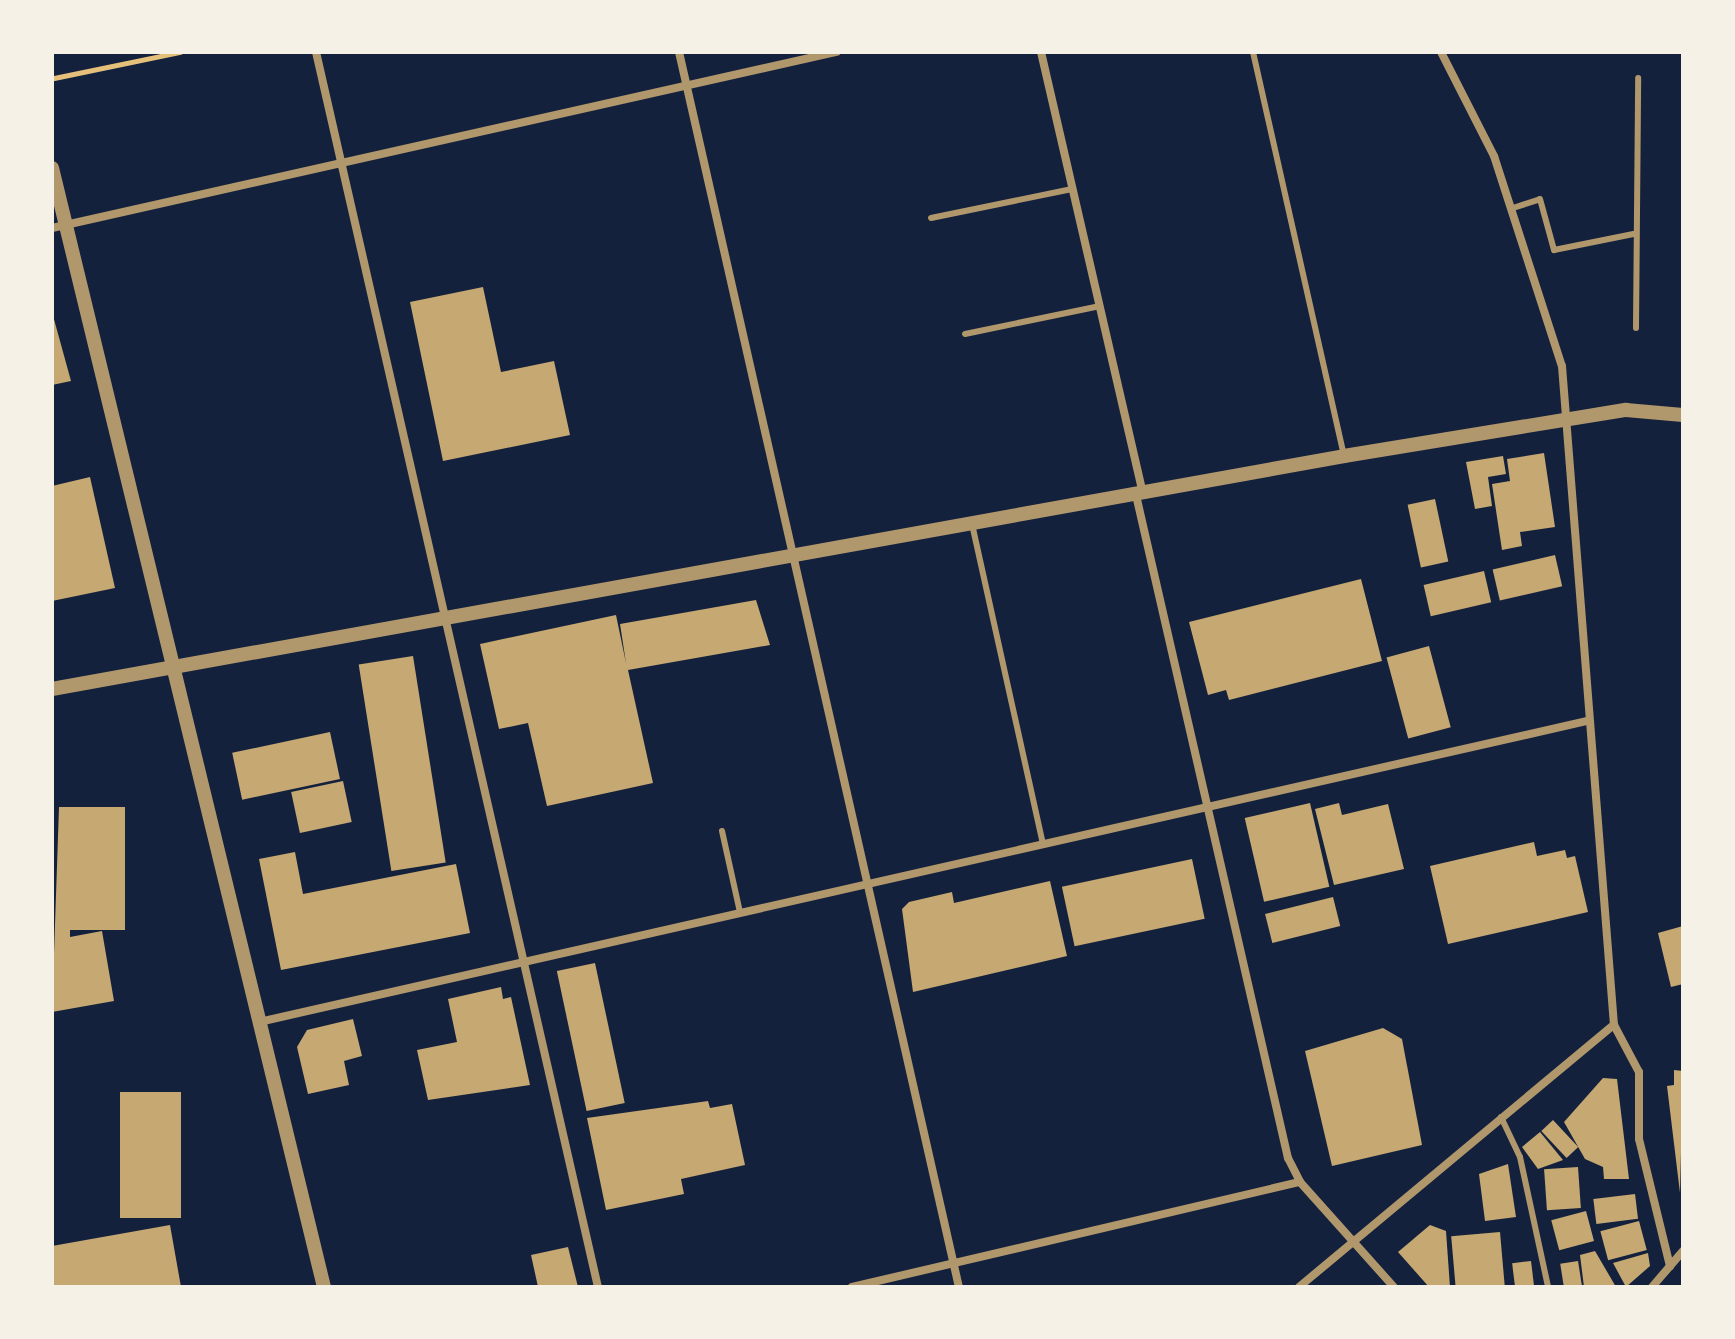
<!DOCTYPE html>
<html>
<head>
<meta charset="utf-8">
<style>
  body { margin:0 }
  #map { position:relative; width:1735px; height:1339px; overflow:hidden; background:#14213d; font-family:Inter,sans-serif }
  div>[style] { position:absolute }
  .building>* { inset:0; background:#c6a872; transform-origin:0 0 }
  .path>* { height:5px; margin:-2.5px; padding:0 2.5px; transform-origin:2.5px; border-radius:2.5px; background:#e5c07b }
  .service>* { height:6px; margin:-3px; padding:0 3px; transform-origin:3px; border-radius:3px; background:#b1986c }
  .minor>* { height:8px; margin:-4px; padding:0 4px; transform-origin:4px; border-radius:4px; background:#b1986c }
  .tertiary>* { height:14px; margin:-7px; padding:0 7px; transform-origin:7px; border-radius:7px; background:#b1986c }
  span { translate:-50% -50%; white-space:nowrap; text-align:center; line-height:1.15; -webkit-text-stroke:6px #f6f1e7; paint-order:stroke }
  .frame { position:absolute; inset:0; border:54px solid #f6f1e7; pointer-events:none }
</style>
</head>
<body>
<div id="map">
  <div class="building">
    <i style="clip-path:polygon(483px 287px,501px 372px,554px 361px,570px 435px,443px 461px,410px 302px)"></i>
    <i style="clip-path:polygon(52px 312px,71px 381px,52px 385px)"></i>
    <i style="clip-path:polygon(1544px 453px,1555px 527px,1520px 532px,1522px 546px,1502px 550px,1492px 484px,1510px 481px,1507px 459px)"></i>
    <i style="clip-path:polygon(1503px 456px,1506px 474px,1488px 477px,1492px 506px,1475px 509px,1466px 462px)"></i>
    <i style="clip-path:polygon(90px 477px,115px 588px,52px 601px,52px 486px)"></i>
    <i style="left:1435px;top:499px;width:64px;height:28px;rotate:78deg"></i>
    <i style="left:1555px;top:555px;width:32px;height:64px;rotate:77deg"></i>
    <i style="left:1484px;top:571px;width:32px;height:62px;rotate:77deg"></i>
    <i style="clip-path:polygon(1361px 579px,1382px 661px,1229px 700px,1226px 690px,1208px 695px,1189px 622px)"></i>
    <i style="clip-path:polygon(756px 600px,770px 645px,628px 670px,653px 783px,547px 806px,528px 723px,499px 729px,480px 644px,616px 615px,626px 663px,620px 624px)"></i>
    <i style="left:1429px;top:646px;width:84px;height:44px;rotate:75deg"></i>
    <i style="left:413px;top:656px;width:209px;height:55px;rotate:81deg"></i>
    <i style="left:330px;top:732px;width:48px;height:100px;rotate:78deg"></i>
    <i style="left:343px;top:781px;width:42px;height:53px;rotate:78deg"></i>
    <i style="left:1310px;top:803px;width:86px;height:67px;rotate:77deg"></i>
    <i style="clip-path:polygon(1339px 803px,1342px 815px,1388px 804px,1404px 869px,1334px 885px,1315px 809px)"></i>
    <i style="clip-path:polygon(59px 807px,125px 807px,125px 930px,70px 930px,70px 937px,102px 931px,114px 1001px,52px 1012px)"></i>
    <i style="clip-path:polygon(1534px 842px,1537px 856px,1565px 850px,1567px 858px,1575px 856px,1588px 912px,1448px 944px,1430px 866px)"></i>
    <i style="clip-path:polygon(295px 852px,303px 894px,456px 864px,470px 933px,281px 970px,259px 859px)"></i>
    <i style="left:1192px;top:859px;width:61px;height:133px;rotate:78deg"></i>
    <i style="clip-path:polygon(1050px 881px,1067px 956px,913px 992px,902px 909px,909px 902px,952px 892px,954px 903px)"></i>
    <i style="left:1333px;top:897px;width:30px;height:70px;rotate:76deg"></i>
    <i style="clip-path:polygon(1683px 926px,1683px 984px,1671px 987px,1658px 933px)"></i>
    <i style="left:595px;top:963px;width:143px;height:39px;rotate:78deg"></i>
    <i style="clip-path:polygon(501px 987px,503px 999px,511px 997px,530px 1085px,428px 1100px,417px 1050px,457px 1042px,448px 999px)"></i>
    <i style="clip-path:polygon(353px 1019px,362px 1056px,344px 1061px,349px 1085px,308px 1094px,297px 1047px,307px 1030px)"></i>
    <i style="clip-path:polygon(1383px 1028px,1402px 1039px,1422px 1145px,1332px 1166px,1305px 1051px)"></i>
    <i style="clip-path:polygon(1674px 1070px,1683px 1071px,1680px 1193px,1667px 1086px,1674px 1085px)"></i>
    <i style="clip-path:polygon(1603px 1078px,1617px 1079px,1629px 1179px,1604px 1179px,1603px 1167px,1585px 1159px,1564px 1122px)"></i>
    <i style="left:120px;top:1092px;width:61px;height:126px"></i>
    <i style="clip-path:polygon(708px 1101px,710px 1108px,732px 1104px,745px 1165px,681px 1179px,684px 1194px,606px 1210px,587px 1118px)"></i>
    <i style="left:1553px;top:1120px;width:37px;height:16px;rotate:47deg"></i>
    <i style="clip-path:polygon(1540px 1132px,1563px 1160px,1538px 1169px,1522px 1147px)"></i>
    <i style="clip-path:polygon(1508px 1164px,1516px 1217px,1485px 1221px,1479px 1174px)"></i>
    <i style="left:1578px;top:1167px;width:41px;height:34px;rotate:86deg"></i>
    <i style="left:1635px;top:1194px;width:25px;height:42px;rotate:83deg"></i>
    <i style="left:1586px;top:1211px;width:31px;height:36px;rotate:75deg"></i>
    <i style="left:1639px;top:1221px;width:30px;height:40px;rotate:75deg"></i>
    <i style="clip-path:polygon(170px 1225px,181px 1287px,52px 1287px,52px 1246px)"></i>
    <i style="clip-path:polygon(1430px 1225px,1446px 1231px,1450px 1287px,1429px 1287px,1398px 1252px)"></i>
    <i style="left:1500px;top:1232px;width:55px;height:49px;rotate:85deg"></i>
    <i style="clip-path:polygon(568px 1247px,578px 1287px,538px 1287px,531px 1255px)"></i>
    <i style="clip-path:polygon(1595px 1251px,1616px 1287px,1584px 1287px,1580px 1255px)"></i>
    <i style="clip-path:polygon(1648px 1253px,1650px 1266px,1626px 1287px,1613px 1263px)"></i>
    <i style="left:1531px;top:1261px;width:26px;height:19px;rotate:83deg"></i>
    <i style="left:1578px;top:1261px;width:26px;height:18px;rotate:81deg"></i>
  </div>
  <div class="path">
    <i style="left:54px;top:78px;width:129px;rotate:-11.7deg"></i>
  </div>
  <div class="service">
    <i style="left:1253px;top:52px;width:414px;rotate:77.3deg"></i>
    <i style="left:1513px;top:208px;width:28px;rotate:-18deg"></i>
    <i style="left:1540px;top:199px;width:53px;rotate:74.6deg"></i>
    <i style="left:1554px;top:250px;width:81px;rotate:-11.4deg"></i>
    <i style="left:931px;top:218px;width:144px;rotate:-11.6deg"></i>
    <i style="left:1636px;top:328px;width:250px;rotate:-89.5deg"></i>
    <i style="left:965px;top:334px;width:138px;rotate:-11.7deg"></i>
    <i style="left:972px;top:524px;width:328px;rotate:77.5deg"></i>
    <i style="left:722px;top:831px;width:83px;rotate:77.5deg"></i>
    <i style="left:1501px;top:1117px;width:44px;rotate:64.6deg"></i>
    <i style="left:1520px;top:1157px;width:133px;rotate:77.8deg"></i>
  </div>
  <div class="minor">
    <i style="left:316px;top:52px;width:1267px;rotate:77.14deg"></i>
    <i style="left:679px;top:52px;width:1266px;rotate:77.23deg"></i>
    <i style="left:1041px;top:52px;width:454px;rotate:77deg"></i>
    <i style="left:1441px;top:52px;width:117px;rotate:63deg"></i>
    <i style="left:1494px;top:156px;width:221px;rotate:72.1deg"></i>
    <i style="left:1562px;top:366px;width:661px;rotate:85.49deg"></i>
    <i style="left:1614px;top:1025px;width:53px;rotate:62deg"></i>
    <i style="left:1639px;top:1072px;width:67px;rotate:90deg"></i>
    <i style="left:1639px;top:1139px;width:131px;rotate:76.3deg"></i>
    <i style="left:52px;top:228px;width:804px;rotate:-12.65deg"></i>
    <i style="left:1136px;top:495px;width:680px;rotate:77.09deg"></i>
    <i style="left:1288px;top:1158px;width:27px;rotate:63deg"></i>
    <i style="left:1300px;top:1182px;width:141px;rotate:48.2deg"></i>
    <i style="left:259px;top:1022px;width:1362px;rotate:-12.77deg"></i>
    <i style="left:852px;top:1287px;width:460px;rotate:-13.2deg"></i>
    <i style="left:1299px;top:1287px;width:410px;rotate:-39.8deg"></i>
    <i style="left:1652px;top:1287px;width:48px;rotate:-49.3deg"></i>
  </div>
  <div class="tertiary">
    <i style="left:52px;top:168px;width:1152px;rotate:76.34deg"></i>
    <i style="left:52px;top:689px;width:1313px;rotate:-10.22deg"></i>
    <i style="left:1344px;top:456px;width:286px;rotate:-9.3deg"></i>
    <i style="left:1626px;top:410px;width:57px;rotate:5deg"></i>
  </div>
  <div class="frame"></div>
</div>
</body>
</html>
